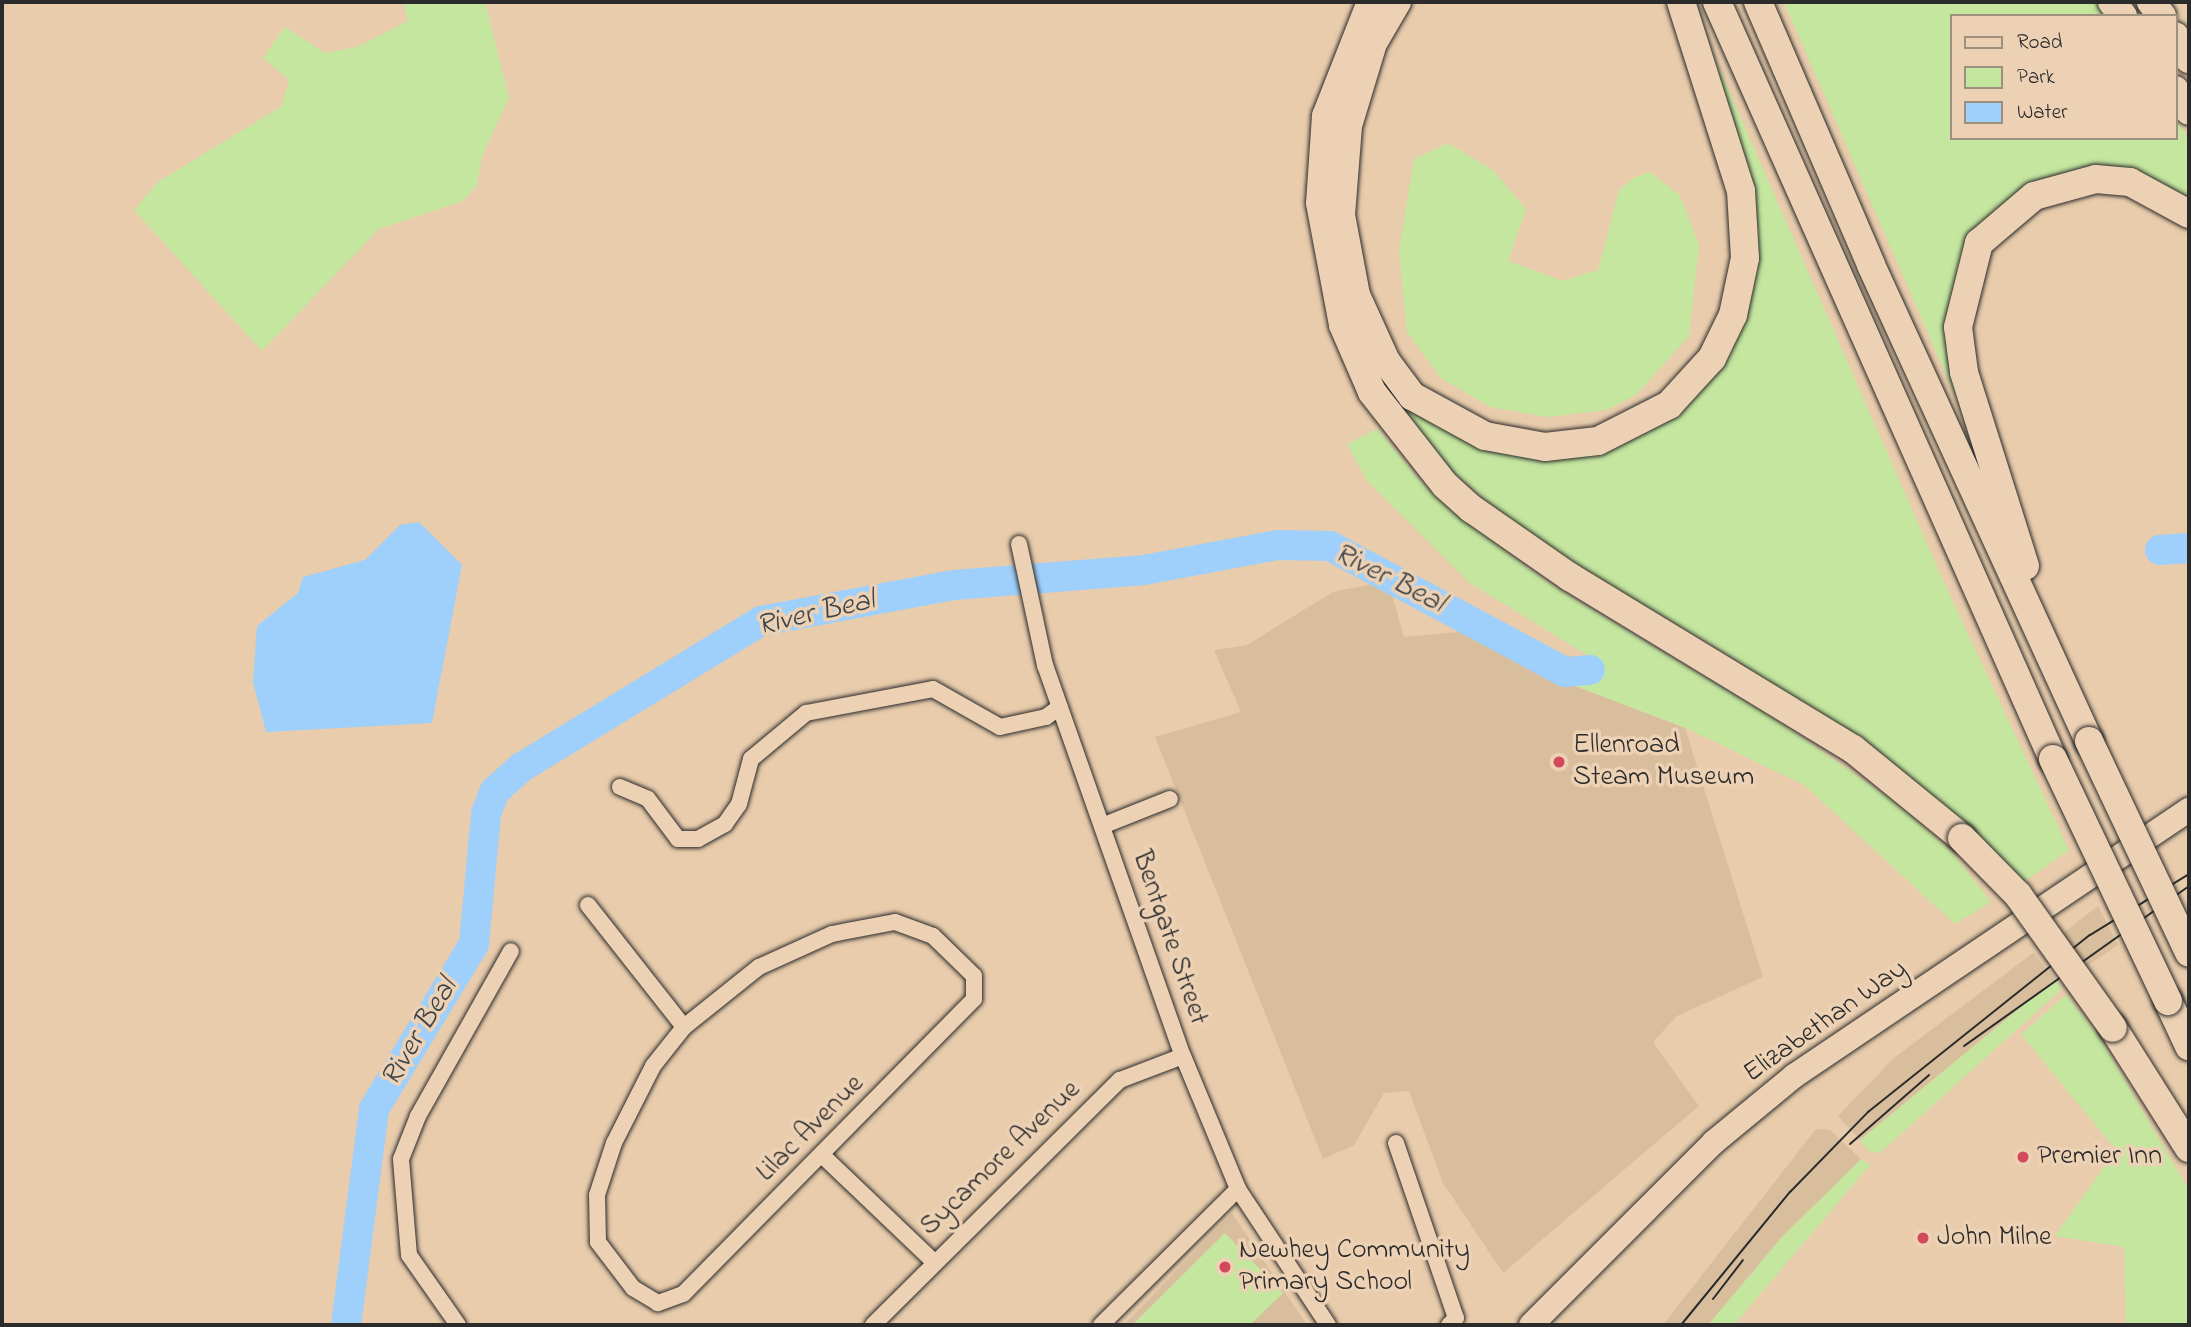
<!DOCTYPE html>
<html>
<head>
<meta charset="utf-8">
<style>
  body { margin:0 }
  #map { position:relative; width:2191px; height:1327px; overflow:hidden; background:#e8ccac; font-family:"Indie Flower",sans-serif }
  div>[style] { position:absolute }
  .built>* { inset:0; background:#d8be9c }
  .green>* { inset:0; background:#c4e69f }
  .water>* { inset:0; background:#9fcffb }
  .river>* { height:30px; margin:-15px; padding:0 15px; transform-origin:15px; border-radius:15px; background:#9fcffb }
  .roads { filter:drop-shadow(0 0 2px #2b2b2b) drop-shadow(0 0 2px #2b2b2b) }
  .street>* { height:16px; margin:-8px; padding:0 8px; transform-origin:8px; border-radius:8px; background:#edd1b4 }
  .primary>* { height:24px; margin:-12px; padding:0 12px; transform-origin:12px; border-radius:12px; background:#edd1b4 }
  .highway>* { height:28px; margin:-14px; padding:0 14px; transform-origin:14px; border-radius:14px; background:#edd1b4 }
  .tram>* { height:2px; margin:-1px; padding:0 1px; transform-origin:1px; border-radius:1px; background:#2b2b2b }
  .bridges { filter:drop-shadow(0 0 2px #2b2b2b) drop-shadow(0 0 2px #2b2b2b) }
  .highway-bridge>* { height:28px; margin:-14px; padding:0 14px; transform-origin:14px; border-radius:14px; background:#edd1b4 }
  .dots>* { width:19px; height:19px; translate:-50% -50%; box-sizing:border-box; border:4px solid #edd1b4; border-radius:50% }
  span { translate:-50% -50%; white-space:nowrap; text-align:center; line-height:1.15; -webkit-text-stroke:7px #edd1b4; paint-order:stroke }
  .poi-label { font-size:28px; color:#2b2b2b }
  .left { translate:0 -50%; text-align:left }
  .street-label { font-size:28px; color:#2b2b2b }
  .water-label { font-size:30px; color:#3c444a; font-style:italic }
  .frame { position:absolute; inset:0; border:4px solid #2b2b2b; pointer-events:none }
  .legend { position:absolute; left:1950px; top:14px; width:228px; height:126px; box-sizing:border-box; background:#edd1b4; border:2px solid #9f8f7d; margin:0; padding:9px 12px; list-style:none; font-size:21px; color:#2b2b2b }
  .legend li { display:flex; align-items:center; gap:14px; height:35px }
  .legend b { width:35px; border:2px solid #9f8f7d }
</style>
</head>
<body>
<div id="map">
  <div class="built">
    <i style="clip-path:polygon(1388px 581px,1404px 637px,1470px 631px,1567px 683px,1685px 728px,1763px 977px,1677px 1016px,1653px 1042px,1699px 1106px,1503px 1273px,1443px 1183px,1409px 1091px,1384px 1093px,1354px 1145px,1323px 1159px,1155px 737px,1241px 712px,1214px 650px,1247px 645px,1333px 592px)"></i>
    <i style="clip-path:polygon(2098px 906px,2118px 945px,2084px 968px,2059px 936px)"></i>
    <i style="clip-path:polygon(2033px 953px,2055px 979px,1860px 1140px,1838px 1116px,1894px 1058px)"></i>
    <i style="clip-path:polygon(1816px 1129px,1830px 1130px,1861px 1159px,1781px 1238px,1708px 1325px,1663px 1325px)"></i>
    <i style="clip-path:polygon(1232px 1213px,1307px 1325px,1124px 1325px)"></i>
  </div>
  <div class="green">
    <i style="clip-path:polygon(403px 2px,485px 2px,509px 98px,482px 156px,477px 185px,463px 201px,379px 229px,262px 351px,134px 210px,158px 182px,282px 106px,289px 80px,263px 58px,285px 27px,325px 53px,357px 47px,408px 21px)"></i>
    <i style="clip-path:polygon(1690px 2px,1942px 578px,2069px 850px,2018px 886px,1734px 658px,1559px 556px,1503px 515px,1452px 471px,1396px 403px,1405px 397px,1481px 442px,1649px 428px,1749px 286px)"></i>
    <i style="clip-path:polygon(1784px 2px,2098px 2px,2109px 16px,1951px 16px,1951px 138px,2175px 138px,2175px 115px,2189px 140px,2189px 198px,2139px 175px,2104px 171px,1966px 254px,1981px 455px)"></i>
    <i style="clip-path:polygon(1448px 143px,1494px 171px,1526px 209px,1508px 261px,1563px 281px,1598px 270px,1619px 190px,1634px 178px,1650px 172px,1680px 196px,1699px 245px,1689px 336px,1637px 394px,1607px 410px,1547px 417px,1490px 407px,1441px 378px,1407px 332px,1399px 250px,1414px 159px)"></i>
    <i style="clip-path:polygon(1378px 429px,1420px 481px,1468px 524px,1553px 586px,1784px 725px,1892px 800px,1952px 852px,1991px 902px,1955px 924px,1804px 785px,1686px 728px,1567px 683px,1591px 679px,1597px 661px,1470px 583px,1367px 481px,1347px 444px)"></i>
    <i style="clip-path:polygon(2055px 979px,2062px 989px,1880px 1153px,1869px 1151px,1860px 1140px)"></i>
    <i style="clip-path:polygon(2066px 995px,2100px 1038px,2189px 1190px,2189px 1325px,2126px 1325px,2124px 1247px,2055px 1236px,2116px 1150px,2021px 1034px)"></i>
    <i style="clip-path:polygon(1861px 1159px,1870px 1165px,1734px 1325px,1708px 1325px,1781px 1238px)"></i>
    <i style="clip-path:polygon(1225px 1233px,1283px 1293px,1250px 1325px,1132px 1325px)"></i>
  </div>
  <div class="water">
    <i style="clip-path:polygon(419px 522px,462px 565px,432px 723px,266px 732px,253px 682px,257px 626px,298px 593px,303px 577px,365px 560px,400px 525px)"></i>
  </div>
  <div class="river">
    <i style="left:2160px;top:550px;width:29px;rotate:-4deg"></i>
    <i style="left:346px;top:1325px;width:218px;rotate:-82.6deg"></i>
    <i style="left:374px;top:1109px;width:193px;rotate:-58.8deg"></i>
    <i style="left:474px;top:944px;width:131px;rotate:-84.7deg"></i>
    <i style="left:486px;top:814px;width:25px;rotate:-69deg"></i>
    <i style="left:495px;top:791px;width:36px;rotate:-42deg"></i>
    <i style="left:522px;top:767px;width:280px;rotate:-31.4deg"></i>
    <i style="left:761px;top:621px;width:196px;rotate:-10.6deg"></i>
    <i style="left:954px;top:585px;width:191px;rotate:-4.5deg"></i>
    <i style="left:1144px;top:570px;width:135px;rotate:-10.6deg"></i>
    <i style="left:1277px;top:545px;width:53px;rotate:1.1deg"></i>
    <i style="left:1330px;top:546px;width:267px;rotate:28.2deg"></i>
    <i style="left:1565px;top:672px;width:25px;rotate:-5deg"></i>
  </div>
  <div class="roads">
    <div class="street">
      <i style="left:1019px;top:544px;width:124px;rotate:77.9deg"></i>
      <i style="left:1045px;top:665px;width:415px;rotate:70.6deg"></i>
      <i style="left:1183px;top:1056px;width:144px;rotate:67.5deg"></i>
      <i style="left:1238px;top:1189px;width:163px;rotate:56.5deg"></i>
      <i style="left:620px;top:787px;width:30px;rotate:23deg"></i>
      <i style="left:648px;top:799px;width:50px;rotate:53.1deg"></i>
      <i style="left:678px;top:839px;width:20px"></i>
      <i style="left:698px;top:839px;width:31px;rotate:-29deg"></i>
      <i style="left:725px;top:824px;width:24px;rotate:-55deg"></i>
      <i style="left:739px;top:804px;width:47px;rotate:-75.1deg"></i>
      <i style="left:751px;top:759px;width:72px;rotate:-39.9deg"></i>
      <i style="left:806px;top:713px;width:129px;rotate:-10.7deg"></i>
      <i style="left:933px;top:689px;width:77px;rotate:29.6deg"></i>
      <i style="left:1000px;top:727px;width:47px;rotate:-12.3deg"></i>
      <i style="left:1046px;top:717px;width:17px;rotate:-36deg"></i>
      <i style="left:1102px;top:826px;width:73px;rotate:-21.7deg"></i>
      <i style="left:588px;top:905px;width:155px;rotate:51.8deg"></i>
      <i style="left:895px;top:922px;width:40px;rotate:20.2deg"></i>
      <i style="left:933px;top:936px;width:57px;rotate:44.3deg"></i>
      <i style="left:974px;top:976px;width:23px;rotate:90deg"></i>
      <i style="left:974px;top:999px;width:414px;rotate:134.6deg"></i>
      <i style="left:683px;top:1294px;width:27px;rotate:160deg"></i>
      <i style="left:658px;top:1303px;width:29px;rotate:-149deg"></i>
      <i style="left:633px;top:1288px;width:58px;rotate:-127.3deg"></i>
      <i style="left:598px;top:1242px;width:47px;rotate:-91.2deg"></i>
      <i style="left:597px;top:1195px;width:55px;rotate:-71.9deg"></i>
      <i style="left:614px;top:1143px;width:86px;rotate:-63.1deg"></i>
      <i style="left:653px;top:1066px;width:50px;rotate:-51.5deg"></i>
      <i style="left:684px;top:1027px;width:96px;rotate:-38.7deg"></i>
      <i style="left:759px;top:967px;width:80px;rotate:-24.3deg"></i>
      <i style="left:832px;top:934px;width:64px;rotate:-10.8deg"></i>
      <i style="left:1396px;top:1143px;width:185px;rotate:71.1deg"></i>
      <i style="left:1456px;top:1318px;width:10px;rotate:135deg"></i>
      <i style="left:822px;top:1155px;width:155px;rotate:43.7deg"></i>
      <i style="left:458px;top:1325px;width:85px;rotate:-125deg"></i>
      <i style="left:409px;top:1255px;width:96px;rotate:-94.8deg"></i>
      <i style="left:401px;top:1159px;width:46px;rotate:-68.4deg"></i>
      <i style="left:418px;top:1116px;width:189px;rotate:-60.6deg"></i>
      <i style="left:873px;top:1325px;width:348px;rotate:-44.8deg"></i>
      <i style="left:1120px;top:1080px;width:67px;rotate:-20.9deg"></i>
      <i style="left:1101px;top:1325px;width:193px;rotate:-44.8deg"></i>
    </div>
    <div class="primary">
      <i style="left:1531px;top:1325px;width:259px;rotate:-45deg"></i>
      <i style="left:1714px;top:1142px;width:104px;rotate:-39.5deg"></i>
      <i style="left:1794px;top:1076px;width:476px;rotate:-34deg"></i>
    </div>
    <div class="highway">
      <i style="left:1371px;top:2px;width:123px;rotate:111.5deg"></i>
      <i style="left:1326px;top:116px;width:87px;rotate:93.9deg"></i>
      <i style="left:1320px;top:203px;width:124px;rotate:79.3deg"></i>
      <i style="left:1343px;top:325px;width:73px;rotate:66.6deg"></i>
      <i style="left:1372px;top:392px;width:118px;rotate:51.9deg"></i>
      <i style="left:1445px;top:485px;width:36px;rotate:42deg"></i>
      <i style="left:1472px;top:509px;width:119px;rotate:34.8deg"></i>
      <i style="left:1570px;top:577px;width:331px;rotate:31.3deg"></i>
      <i style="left:1853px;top:749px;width:141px;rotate:39.2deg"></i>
      <i style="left:1397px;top:2px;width:48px;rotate:120.3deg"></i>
      <i style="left:1373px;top:43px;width:87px;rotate:106.8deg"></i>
      <i style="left:1348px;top:126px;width:89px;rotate:94.5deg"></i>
      <i style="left:1341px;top:215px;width:81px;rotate:79.4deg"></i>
      <i style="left:1356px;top:295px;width:72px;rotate:65.6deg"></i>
      <i style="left:1386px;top:361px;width:44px;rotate:53.4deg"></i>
      <i style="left:1412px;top:396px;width:83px;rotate:28.7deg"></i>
      <i style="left:1485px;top:436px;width:61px;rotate:10.4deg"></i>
      <i style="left:1545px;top:447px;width:53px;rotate:-6.5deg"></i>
      <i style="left:1598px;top:441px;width:80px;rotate:-26.9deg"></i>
      <i style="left:1669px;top:405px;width:64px;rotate:-47.5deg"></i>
      <i style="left:1712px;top:358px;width:48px;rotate:-64deg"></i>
      <i style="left:1733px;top:315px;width:58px;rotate:-78.1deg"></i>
      <i style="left:1745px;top:258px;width:67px;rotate:-93.4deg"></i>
      <i style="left:1741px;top:191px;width:198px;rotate:-107.6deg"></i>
      <i style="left:1717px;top:2px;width:828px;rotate:66.07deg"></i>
      <i style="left:1758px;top:2px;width:286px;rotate:66.7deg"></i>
      <i style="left:1871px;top:265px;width:524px;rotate:65.39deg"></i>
      <i style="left:2112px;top:2px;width:18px;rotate:52deg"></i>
      <i style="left:2151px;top:2px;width:18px;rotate:52deg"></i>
      <i style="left:2175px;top:36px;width:27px;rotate:59deg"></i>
      <i style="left:2175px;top:90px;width:25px;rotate:56deg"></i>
      <i style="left:2025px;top:566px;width:203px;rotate:-107.5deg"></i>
      <i style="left:1964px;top:372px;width:45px;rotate:-97.6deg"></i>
      <i style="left:1958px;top:327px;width:87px;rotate:-76deg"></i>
      <i style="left:1979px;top:243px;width:72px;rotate:-40.5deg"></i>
      <i style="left:2034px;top:196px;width:64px;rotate:-15.3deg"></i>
      <i style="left:2096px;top:179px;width:34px;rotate:5deg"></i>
      <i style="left:2130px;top:182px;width:67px;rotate:28.5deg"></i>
      <i style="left:2168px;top:1001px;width:50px;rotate:65deg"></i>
      <i style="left:2113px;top:1028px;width:142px;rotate:57.7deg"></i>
    </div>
  </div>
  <div class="tram">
    <i style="left:1964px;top:1046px;width:276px;rotate:-35.4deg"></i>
    <i style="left:1850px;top:1144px;width:105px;rotate:-41.1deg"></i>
    <i style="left:1713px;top:1299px;width:49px;rotate:-52.4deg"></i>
    <i style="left:1681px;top:1325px;width:172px;rotate:-50.7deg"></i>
    <i style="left:1790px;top:1192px;width:112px;rotate:-45.7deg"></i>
    <i style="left:1868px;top:1112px;width:284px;rotate:-38.6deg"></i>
    <i style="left:2090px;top:935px;width:116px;rotate:-31.6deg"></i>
  </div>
  <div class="bridges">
    <div class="highway-bridge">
      <i style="left:2089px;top:741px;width:234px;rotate:64.7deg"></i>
      <i style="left:2053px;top:759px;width:268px;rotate:64.6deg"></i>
      <i style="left:1962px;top:838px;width:80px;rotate:45.5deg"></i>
      <i style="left:2018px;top:895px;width:163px;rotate:54.5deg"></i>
    </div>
  </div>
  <div class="dots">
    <i style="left:1559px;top:762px;background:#d1495b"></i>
    <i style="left:2023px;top:1157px;background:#d1495b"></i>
    <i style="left:1923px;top:1238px;background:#d1495b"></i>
    <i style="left:1225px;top:1267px;background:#d1495b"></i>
  </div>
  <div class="poi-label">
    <span class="left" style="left:1573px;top:762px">Ellenroad<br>Steam Museum</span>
    <span class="left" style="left:2037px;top:1157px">Premier Inn</span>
    <span class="left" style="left:1937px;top:1238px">John Milne</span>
    <span class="left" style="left:1239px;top:1267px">Newhey Community<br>Primary School</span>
  </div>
  <div class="street-label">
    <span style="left:1169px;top:938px;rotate:71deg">Bentgate Street</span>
    <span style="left:1826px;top:1022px;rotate:-35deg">Elizabethan Way</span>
    <span style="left:811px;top:1129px;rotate:-45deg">Lilac Avenue</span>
    <span style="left:1001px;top:1159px;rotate:-44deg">Sycamore Avenue</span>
  </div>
  <div class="water-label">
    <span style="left:1389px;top:579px;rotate:27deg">River Beal</span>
    <span style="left:816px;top:614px;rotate:-13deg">River Beal</span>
    <span style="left:420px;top:1033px;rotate:-59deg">River Beal</span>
  </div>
  <div class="frame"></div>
  <ul class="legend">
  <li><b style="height:9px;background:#edd1b4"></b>Road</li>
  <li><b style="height:19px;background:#c4e69f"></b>Park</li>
  <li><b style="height:19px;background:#9fcffb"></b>Water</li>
  </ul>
</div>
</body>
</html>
